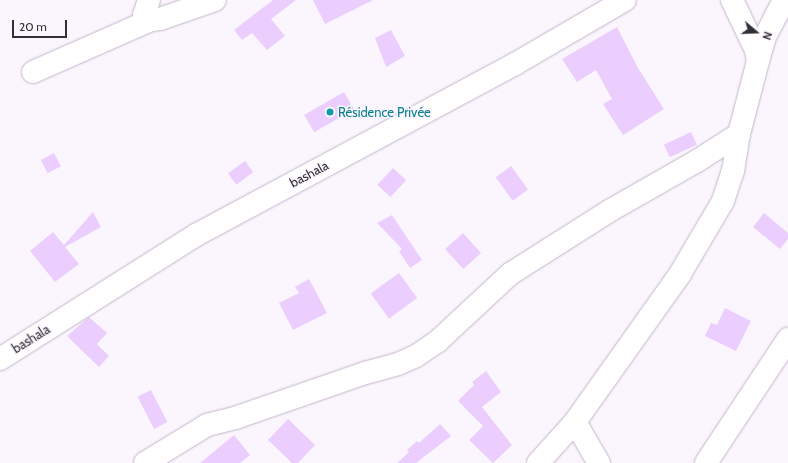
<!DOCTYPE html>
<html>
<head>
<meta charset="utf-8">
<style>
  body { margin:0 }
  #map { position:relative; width:788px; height:463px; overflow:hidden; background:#fbf6fe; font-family:Cabin,sans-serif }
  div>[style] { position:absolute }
  .building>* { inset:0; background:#ebcefe; transform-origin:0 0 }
  .roads { filter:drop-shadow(0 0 1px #c2b6ca) drop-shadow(0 0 1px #c2b6ca) }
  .minor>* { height:22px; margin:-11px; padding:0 11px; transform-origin:11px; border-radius:11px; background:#fff }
  .dots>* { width:11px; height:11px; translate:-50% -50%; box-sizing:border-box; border:2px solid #fbf6fe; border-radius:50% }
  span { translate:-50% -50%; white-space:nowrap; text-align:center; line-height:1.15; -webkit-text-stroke:3px #fbf6fe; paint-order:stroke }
  .culture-label { font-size:13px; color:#0d838f }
  .left { translate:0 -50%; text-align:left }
  .street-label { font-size:13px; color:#342f37 }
  .north { position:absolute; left:736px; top:12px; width:40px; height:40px; -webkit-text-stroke:3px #fbf6fe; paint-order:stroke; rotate:109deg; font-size:11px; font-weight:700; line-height:16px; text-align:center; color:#342f37 }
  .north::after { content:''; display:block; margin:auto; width:14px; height:18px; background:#342f37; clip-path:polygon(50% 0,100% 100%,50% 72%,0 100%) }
  .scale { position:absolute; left:12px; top:20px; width:55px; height:18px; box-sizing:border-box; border:2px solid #342f37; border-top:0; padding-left:5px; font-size:12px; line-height:14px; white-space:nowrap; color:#342f37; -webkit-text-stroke:3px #fbf6fe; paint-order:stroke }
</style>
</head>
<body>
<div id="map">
  <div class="building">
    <i style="clip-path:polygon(273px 0,296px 0,271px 19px,285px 36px,267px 50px,252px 33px,242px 40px,234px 30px)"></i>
    <i style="clip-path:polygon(313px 0,373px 0,325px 24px)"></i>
    <i style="clip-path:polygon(617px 27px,638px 68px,664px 109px,623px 135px,603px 104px,612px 99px,596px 70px,577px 82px,562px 59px)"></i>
    <i style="clip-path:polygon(391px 30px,405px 56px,386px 67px,375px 38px)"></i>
    <i style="left:344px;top:92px;width:20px;height:46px;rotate:60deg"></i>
    <i style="left:691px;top:132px;width:14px;height:30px;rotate:65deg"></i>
    <i style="left:54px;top:153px;width:15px;height:15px;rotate:62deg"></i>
    <i style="left:245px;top:161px;width:14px;height:21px;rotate:54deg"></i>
    <i style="left:511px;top:166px;width:29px;height:19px;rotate:54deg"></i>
    <i style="left:393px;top:168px;width:18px;height:23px;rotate:43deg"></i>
    <i style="clip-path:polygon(93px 212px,101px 227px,65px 247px,79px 264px,55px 282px,30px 251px,53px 232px,64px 245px)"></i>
    <i style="clip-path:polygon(764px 213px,788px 233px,788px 239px,780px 249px,753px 227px)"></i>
    <i style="clip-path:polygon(392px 215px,422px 260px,410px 268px,399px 251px,402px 249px,377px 223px)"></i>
    <i style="left:463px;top:233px;width:27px;height:24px;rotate:48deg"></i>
    <i style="left:399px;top:273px;width:31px;height:35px;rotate:54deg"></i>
    <i style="clip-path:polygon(309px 279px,327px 313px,293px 330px,279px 303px,299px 293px,295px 287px)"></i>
    <i style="clip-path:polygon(725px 308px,751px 321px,736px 351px,705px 336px,711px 323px,717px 325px)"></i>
    <i style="clip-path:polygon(89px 317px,107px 333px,97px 344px,109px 356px,99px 367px,67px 336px)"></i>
    <i style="clip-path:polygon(486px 371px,501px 392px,482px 407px,512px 445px,493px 463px,469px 440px,483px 426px,458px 401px,474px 385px,472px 382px)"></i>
    <i style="left:151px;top:390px;width:36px;height:15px;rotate:63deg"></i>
    <i style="clip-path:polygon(288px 419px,315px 445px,298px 463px,292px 463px,268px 440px)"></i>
    <i style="clip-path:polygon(440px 424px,451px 436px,416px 463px,397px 463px,409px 452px,407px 450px,417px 441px,419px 443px)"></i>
    <i style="clip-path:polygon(234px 435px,250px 455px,240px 463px,200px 463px)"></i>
  </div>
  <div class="roads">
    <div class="minor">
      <i style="left:149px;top:0;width:16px;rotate:108deg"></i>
      <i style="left:144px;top:15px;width:9px;rotate:36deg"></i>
      <i style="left:151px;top:20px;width:9px;rotate:-6deg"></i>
      <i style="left:160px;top:19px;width:58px;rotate:-19.1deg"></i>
      <i style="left:732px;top:0;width:55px;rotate:64.4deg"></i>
      <i style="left:756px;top:50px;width:11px;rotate:80deg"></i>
      <i style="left:33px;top:72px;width:129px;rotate:-23.8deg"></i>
      <i style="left:0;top:359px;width:232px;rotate:-32.3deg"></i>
      <i style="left:196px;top:235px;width:362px;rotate:-28.2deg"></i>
      <i style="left:515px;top:64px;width:127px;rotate:-30.2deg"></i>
      <i style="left:575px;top:422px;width:48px;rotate:59.7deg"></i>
      <i style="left:145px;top:463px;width:73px;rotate:-31.5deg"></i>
      <i style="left:207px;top:425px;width:29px;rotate:-14deg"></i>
      <i style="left:235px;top:418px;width:138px;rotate:-19.1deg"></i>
      <i style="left:365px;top:373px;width:34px;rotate:-15deg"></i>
      <i style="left:398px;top:364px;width:20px;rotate:-24deg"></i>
      <i style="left:416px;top:356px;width:27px;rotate:-34deg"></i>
      <i style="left:438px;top:341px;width:98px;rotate:-42.9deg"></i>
      <i style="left:510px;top:274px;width:120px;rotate:-32.4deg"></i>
      <i style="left:611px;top:210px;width:99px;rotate:-29.7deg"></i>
      <i style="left:697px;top:161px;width:50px;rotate:-32.7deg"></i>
      <i style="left:538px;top:463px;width:55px;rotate:-47.9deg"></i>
      <i style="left:575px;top:422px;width:181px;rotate:-54.6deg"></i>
      <i style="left:680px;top:274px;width:85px;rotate:-59.5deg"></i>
      <i style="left:723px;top:201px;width:32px;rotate:-72deg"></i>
      <i style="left:733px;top:171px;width:37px;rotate:-81deg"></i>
      <i style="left:739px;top:134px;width:75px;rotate:-75.4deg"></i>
      <i style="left:758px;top:61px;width:25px;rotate:-74deg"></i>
      <i style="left:765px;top:37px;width:42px;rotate:-62.8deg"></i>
      <i style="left:706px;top:463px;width:149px;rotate:-56.5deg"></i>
    </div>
  </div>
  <div class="dots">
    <i style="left:330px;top:112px;background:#0f9aa8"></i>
  </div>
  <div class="culture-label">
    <span class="left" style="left:338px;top:112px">Résidence Privée</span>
  </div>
  <div class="street-label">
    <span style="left:309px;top:174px;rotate:-28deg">bashala</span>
    <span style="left:31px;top:339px;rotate:-32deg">bashala</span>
  </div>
  <div class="north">N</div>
  <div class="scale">20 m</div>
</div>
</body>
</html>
